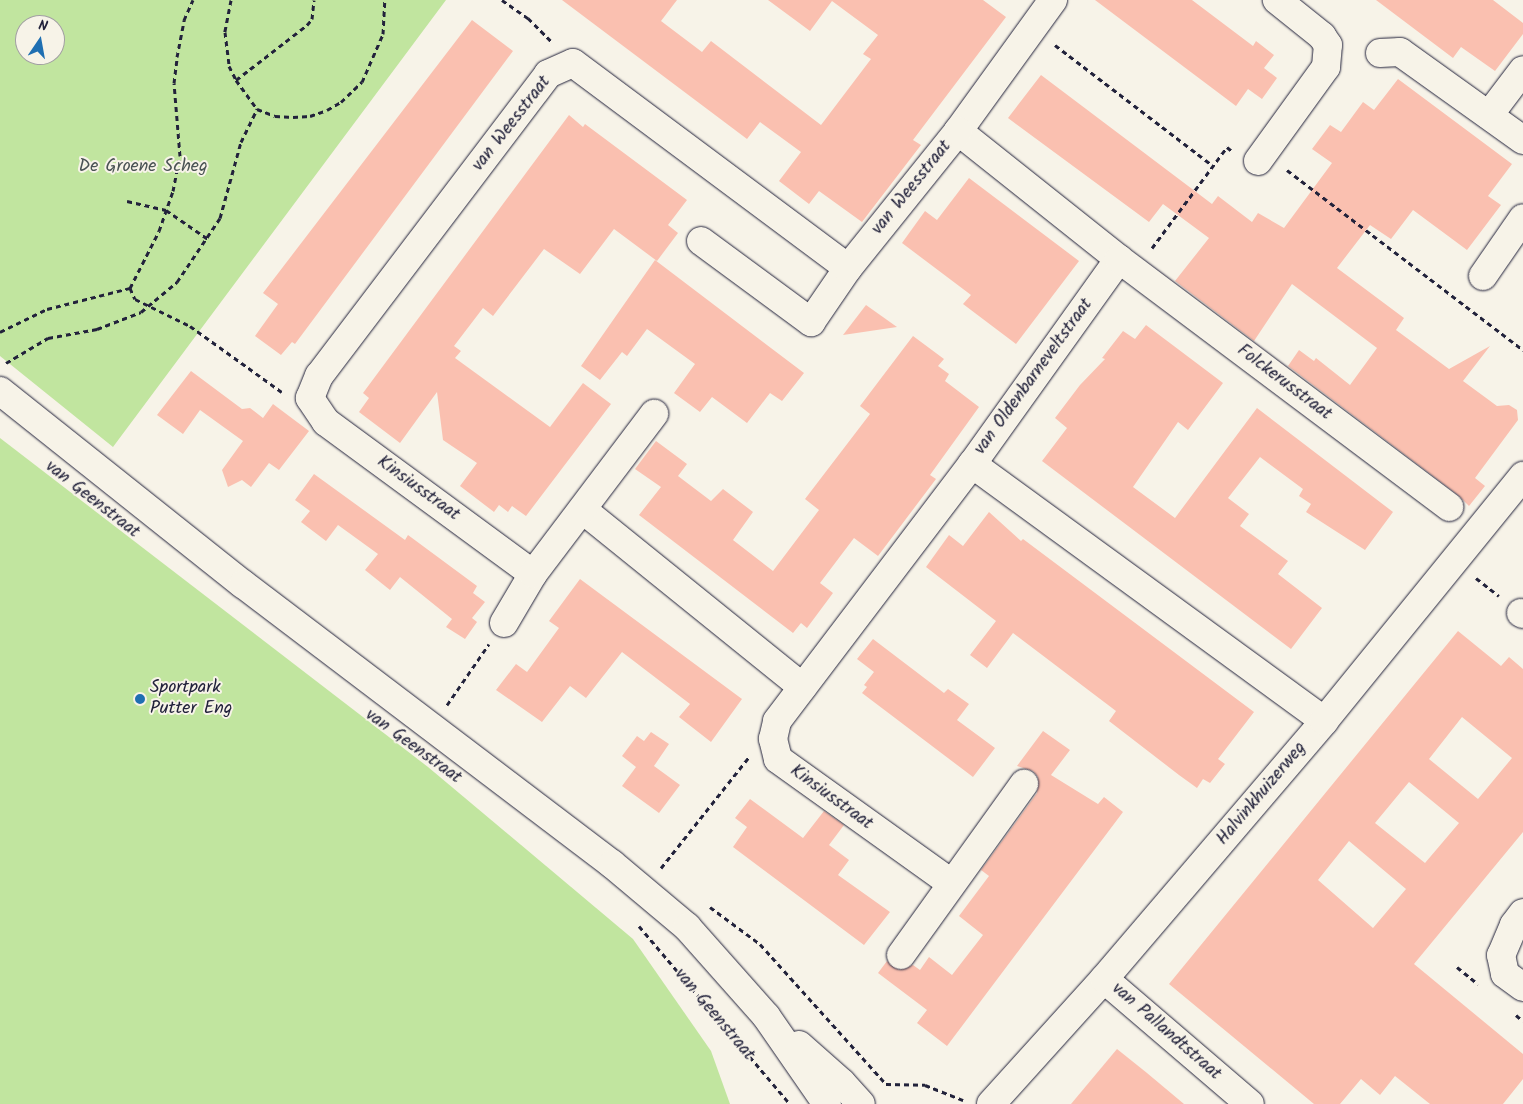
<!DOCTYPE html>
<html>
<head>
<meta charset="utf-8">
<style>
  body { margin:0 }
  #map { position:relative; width:1523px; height:1104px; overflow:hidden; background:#f7f3e8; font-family:Kalam,sans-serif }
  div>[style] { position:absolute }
  .green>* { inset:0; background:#c1e59f }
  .building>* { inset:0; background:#fac0b0 }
  .path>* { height:3px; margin-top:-1.5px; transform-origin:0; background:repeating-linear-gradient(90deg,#22223b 0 5px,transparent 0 9px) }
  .roads { filter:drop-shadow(0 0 1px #22223b) drop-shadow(0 0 1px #22223b) }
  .minor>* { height:28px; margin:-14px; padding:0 14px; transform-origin:14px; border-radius:14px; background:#f7f3e8 }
  .major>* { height:28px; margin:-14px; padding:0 14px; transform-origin:14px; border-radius:14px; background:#f7f3e8 }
  .dots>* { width:14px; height:14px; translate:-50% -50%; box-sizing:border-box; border:2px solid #f7f3e8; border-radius:50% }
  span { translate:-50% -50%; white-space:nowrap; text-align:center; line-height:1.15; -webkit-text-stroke:4px #f7f3e8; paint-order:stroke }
  .street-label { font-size:18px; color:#22223b }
  .park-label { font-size:18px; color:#4a5354 }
  .poi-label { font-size:18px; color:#22223b }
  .left { translate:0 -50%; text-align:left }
  .north { position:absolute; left:15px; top:15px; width:50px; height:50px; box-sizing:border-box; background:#f7f3e8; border:1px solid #a29fa3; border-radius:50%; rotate:12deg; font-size:14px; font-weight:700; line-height:20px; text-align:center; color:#22223b }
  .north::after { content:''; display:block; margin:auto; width:18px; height:22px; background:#1f6fb2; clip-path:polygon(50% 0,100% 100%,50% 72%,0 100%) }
</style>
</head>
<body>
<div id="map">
  <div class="green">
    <i style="clip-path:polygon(evenodd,0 0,446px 0,113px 447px,0 356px,0 0,25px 25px,55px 25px,55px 55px,25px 55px,25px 25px)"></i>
    <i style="clip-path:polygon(0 438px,428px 767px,633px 939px,711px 1051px,730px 1104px,0 1104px)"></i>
  </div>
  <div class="building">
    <i style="clip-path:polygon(562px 0,677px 0,661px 21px,702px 52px,711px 41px,821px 125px,871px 59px,863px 54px,878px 35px,832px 1px,810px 31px,768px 0,983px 0,1006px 17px,913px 140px,921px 145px,862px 222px,819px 191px,809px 204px,779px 181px,801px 152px,760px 122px,747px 139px)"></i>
    <i style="clip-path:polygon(1095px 0,1192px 0,1253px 46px,1256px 41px,1274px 55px,1264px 68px,1277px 78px,1262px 99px,1248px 89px,1236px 106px)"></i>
    <i style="clip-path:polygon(1376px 0,1493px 0,1523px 23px,1523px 34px,1495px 71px,1461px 47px,1453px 58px)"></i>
    <i style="clip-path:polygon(472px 20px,513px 51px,295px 344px,292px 342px,281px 355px,255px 336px,278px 304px,263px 293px)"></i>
    <i style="clip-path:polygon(1041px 75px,1212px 204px,1218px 196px,1252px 222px,1258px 213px,1284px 228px,1332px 163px,1312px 149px,1330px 125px,1341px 132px,1363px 102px,1374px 110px,1398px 79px,1512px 164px,1488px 196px,1501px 205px,1467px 250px,1413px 210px,1391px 239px,1370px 225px,1337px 268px,1404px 318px,1396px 330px,1449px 369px,1490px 346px,1463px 381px,1497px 406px,1509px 405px,1517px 410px,1518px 420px,1475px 478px,1485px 486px,1469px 506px,1458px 495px,1288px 366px,1299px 350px,1314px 361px,1316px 358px,1350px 385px,1377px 348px,1292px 284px,1254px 341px,1175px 281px,1209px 238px,1163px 204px,1149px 222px,1008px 118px)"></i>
    <i style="clip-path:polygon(569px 115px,583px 127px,585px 124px,687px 200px,668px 225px,678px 233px,657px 261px,614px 229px,580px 274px,544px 249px,493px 316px,483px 308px,454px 346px,461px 351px,455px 358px,550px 427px,583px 383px,611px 404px,526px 516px,512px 506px,508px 512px,499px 505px,494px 512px,460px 486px,477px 463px,443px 440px,437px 392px,400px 443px,359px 412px,369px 398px,363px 393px)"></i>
    <i style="clip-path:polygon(969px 178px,1079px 261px,1016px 344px,963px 304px,971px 295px,902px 243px,925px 211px,937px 220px)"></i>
    <i style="clip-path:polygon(655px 260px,804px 373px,782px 401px,770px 393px,747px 423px,712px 397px,700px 412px,674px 393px,695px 364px,647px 329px,627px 356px,622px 352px,600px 380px,581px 366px)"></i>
    <i style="clip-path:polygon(866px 305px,897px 327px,843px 335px)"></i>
    <i style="clip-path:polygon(1146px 325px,1223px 383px,1188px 430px,1178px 422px,1133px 487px,1175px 518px,1257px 408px,1393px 512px,1365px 550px,1306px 512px,1311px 504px,1299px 496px,1303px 489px,1260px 457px,1228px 498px,1249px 514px,1240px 526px,1288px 561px,1278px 574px,1322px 608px,1291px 649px,1042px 461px,1067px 428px,1055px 418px,1080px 385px,1105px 359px,1102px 358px,1123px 331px,1135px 339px)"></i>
    <i style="clip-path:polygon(913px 336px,944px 359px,938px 366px,949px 374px,945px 381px,979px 407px,930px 475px,936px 479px,878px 556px,854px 538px,820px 583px,833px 593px,807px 628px,801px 623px,793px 633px,639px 515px,661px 487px,635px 469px,656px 441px,687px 464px,678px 476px,711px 501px,723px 489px,753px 512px,733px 540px,773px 571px,819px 510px,805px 499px,870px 414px,860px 406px)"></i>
    <i style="clip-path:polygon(191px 371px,242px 409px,250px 408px,263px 418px,273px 404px,309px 431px,279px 470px,269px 463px,251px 487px,242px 480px,228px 487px,222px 470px,243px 441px,200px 410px,183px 434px,157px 415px)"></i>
    <i style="clip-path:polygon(314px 474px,405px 540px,408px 535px,477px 586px,473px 593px,485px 602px,472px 618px,477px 622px,465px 639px,446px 627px,452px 619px,400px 577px,390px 590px,365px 570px,378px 554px,338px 525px,326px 541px,301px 522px,310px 511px,295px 500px)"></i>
    <i style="clip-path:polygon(989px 512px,1021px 541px,1023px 539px,1254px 712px,1218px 759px,1225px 764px,1210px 783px,1203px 779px,1197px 788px,1179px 775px,1109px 721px,1116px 711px,1013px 633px,987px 668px,970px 655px,996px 621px,926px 567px,949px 535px,963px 546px)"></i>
    <i style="clip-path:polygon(580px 579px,742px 699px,711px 742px,679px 717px,690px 704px,622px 652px,586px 698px,570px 686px,542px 722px,496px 690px,516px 664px,527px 672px,559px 628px,549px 621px)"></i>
    <i style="clip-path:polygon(evenodd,1458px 631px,1501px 666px,1509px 657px,1523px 669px,1523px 832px,1414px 964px,1523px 1054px,1523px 1079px,1503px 1104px,1430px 1104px,1395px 1076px,1380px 1095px,1361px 1079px,1340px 1104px,1314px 1104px,1169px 984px,1458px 631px,1462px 717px,1512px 758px,1478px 799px,1429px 759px,1462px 717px,1458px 631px,1409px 782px,1459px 823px,1425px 863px,1375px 823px,1409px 782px,1458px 631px,1349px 841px,1406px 889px,1373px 928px,1318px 880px,1349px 841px)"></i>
    <i style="clip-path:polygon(873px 639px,944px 693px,948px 689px,969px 704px,957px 720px,995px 748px,973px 777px,862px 693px,867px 687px,864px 685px,874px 672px,857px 659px)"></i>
    <i style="clip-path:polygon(1043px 731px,1070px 750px,1051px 775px,1098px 804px,1104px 797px,1123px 812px,947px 1046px,917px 1023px,927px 1010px,878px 973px,887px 961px,899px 970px,913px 965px,920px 970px,929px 957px,952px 975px,983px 935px,959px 916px,989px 876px,981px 870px,1037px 793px,1038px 777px,1033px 771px,1017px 766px)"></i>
    <i style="clip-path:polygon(651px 732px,669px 744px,654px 766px,680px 785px,659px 813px,622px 786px,636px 767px,622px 756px,637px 736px,644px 741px)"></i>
    <i style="clip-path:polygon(750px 799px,803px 838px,824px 811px,844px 825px,829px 845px,849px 860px,838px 875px,890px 912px,864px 945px,733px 847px,747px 827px,735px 818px)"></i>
    <i style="clip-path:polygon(1117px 1049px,1147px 1073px,1184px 1104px,1071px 1104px)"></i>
  </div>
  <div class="path">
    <i style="left:231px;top:0;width:33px;rotate:101deg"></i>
    <i style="left:225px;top:32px;width:34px;rotate:83deg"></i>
    <i style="left:229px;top:66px;width:16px;rotate:63deg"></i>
    <i style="left:236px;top:80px;width:36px;rotate:54deg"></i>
    <i style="left:257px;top:109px;width:19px;rotate:21deg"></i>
    <i style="left:275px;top:116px;width:18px;rotate:3deg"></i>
    <i style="left:293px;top:117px;width:17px;rotate:-3deg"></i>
    <i style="left:310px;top:116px;width:18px;rotate:-19deg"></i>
    <i style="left:327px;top:110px;width:16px;rotate:-30deg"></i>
    <i style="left:341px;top:102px;width:29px;rotate:-44deg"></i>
    <i style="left:362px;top:82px;width:52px;rotate:-66.4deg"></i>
    <i style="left:383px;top:34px;width:34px;rotate:-87deg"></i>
    <i style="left:502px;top:0;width:32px;rotate:35deg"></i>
    <i style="left:528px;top:18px;width:33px;rotate:45deg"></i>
    <i style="left:1055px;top:45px;width:198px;rotate:37.4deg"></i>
    <i style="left:236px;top:80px;width:90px;rotate:-37.8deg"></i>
    <i style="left:307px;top:25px;width:8px;rotate:-50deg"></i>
    <i style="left:312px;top:19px;width:19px;rotate:-84deg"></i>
    <i style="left:1287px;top:170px;width:297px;rotate:37.3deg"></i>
    <i style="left:127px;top:201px;width:40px;rotate:13deg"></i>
    <i style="left:166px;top:210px;width:51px;rotate:34.6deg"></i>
    <i style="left:1152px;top:248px;width:126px;rotate:-53.4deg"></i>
    <i style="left:1227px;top:147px;width:8px;rotate:40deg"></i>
    <i style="left:130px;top:288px;width:12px;rotate:66deg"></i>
    <i style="left:135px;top:299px;width:61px;rotate:26.1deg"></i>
    <i style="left:190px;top:326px;width:113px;rotate:35.7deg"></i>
    <i style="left:0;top:332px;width:52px;rotate:-26.1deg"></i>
    <i style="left:47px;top:309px;width:86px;rotate:-14.2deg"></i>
    <i style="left:130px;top:288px;width:64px;rotate:-63deg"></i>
    <i style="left:159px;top:231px;width:42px;rotate:-70.7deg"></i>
    <i style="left:173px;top:191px;width:36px;rotate:-79deg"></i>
    <i style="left:180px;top:156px;width:73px;rotate:-94.7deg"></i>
    <i style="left:174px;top:83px;width:26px;rotate:-83deg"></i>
    <i style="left:177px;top:57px;width:38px;rotate:-79deg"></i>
    <i style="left:184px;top:20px;width:22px;rotate:-66deg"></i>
    <i style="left:6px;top:363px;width:49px;rotate:-30.8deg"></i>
    <i style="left:48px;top:338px;width:50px;rotate:-10.4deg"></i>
    <i style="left:97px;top:329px;width:47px;rotate:-21.1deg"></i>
    <i style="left:141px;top:312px;width:47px;rotate:-39.8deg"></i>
    <i style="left:177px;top:282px;width:77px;rotate:-56.1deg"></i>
    <i style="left:220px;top:218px;width:79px;rotate:-74.6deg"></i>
    <i style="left:241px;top:142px;width:37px;rotate:-64deg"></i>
    <i style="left:1476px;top:578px;width:29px;rotate:38deg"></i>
    <i style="left:447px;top:705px;width:74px;rotate:-55.5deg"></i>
    <i style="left:661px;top:868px;width:142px;rotate:-51.6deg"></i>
    <i style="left:710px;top:907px;width:62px;rotate:36.5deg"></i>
    <i style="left:760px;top:944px;width:188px;rotate:48deg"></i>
    <i style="left:886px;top:1084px;width:39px;rotate:1deg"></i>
    <i style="left:925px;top:1085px;width:41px;rotate:21.5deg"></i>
    <i style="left:639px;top:926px;width:233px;rotate:49.7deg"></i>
    <i style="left:1457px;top:967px;width:27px;rotate:39deg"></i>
    <i style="left:1516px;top:1015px;width:9px;rotate:41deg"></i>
  </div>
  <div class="roads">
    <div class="minor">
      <i style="left:1053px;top:0;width:162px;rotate:125.9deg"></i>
      <i style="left:958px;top:131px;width:206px;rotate:38.5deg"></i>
      <i style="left:1119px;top:259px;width:252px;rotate:125.6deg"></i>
      <i style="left:972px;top:464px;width:436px;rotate:36.1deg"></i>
      <i style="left:1380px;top:53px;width:20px;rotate:-3deg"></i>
      <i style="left:1400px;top:52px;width:151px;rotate:35.6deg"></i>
      <i style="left:1489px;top:115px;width:56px;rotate:-52.9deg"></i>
      <i style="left:1258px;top:161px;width:116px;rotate:-54.1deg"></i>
      <i style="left:1326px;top:67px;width:22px;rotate:-85deg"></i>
      <i style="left:1328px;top:45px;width:11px;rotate:-124deg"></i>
      <i style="left:1322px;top:36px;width:58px;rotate:-141.3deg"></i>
      <i style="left:701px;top:241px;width:137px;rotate:36.4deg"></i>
      <i style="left:811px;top:322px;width:65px;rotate:-55.6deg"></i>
      <i style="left:848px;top:268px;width:176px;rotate:-51.2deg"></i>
      <i style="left:1119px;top:259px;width:413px;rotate:36.9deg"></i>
      <i style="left:1483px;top:276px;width:70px;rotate:-55.4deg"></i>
      <i style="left:583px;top:510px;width:282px;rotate:38.9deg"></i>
      <i style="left:533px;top:574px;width:257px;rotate:-143.7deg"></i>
      <i style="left:326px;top:422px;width:29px;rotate:-124deg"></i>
      <i style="left:310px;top:398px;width:24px;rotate:-68deg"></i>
      <i style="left:319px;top:376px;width:379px;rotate:-52.8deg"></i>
      <i style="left:548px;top:74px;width:27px;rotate:-24deg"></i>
      <i style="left:573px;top:63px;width:343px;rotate:36.7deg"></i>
      <i style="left:1521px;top:613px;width:2px;rotate:27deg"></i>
      <i style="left:504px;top:623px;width:57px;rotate:-59.4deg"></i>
      <i style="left:533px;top:574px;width:201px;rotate:-52.9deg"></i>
      <i style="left:951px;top:883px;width:213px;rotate:-144.4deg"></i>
      <i style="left:778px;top:759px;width:21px;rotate:-104deg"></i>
      <i style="left:773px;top:739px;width:18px;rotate:-77deg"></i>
      <i style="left:777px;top:721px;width:323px;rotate:-52.8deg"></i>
      <i style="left:1523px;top:913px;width:15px;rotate:127deg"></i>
      <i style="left:1514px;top:925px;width:33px;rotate:113deg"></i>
      <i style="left:1501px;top:955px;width:19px;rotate:78deg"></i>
      <i style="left:1505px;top:974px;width:22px;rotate:36deg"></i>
      <i style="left:901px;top:955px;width:211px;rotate:-54.3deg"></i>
      <i style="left:1104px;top:979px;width:192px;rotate:40.6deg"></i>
      <i style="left:991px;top:1104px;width:169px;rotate:-47.9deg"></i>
      <i style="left:1104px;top:979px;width:339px;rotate:-49.5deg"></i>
      <i style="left:1324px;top:721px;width:316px;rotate:-50.9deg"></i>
    </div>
    <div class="major">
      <i style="left:0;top:391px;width:310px;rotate:38.5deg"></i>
      <i style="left:243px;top:584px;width:463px;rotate:37.2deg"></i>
      <i style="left:612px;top:864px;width:98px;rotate:40deg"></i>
      <i style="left:687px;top:927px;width:119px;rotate:48.4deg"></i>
      <i style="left:766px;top:1016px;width:107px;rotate:55.3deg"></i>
      <i style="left:799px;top:1045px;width:57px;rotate:41.5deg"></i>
      <i style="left:842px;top:1083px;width:28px;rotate:48deg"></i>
    </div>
  </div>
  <div class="dots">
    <i style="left:140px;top:699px;background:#1f6fb2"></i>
  </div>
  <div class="street-label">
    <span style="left:512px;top:124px;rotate:-52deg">van Weesstraat</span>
    <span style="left:912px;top:188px;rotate:-51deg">van Weesstraat</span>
    <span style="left:1034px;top:377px;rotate:-54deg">van Oldenbarneveltstraat</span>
    <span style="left:1284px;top:383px;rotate:37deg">Folckerusstraat</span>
    <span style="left:418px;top:489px;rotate:36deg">Kinsiusstraat</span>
    <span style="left:92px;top:500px;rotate:38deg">van Geenstraat</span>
    <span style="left:413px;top:747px;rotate:36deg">van Geenstraat</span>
    <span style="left:1262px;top:794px;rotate:-50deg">Halvinkhuizerweg</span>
    <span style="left:831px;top:798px;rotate:36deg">Kinsiusstraat</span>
    <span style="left:714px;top:1015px;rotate:50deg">van Geenstraat</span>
    <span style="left:1166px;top:1032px;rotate:41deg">van Pallandtstraat</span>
  </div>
  <div class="park-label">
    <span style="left:143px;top:167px">De Groene Scheg</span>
  </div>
  <div class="poi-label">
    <span class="left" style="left:150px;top:699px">Sportpark<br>Putter Eng</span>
  </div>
  <div class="north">N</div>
</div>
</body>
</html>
